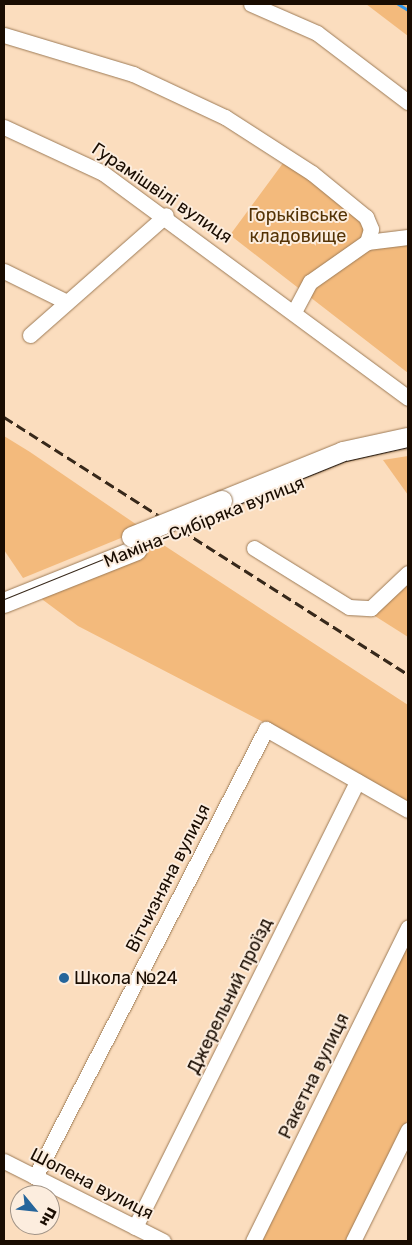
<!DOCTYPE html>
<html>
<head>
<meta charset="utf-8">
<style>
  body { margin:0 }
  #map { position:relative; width:412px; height:1245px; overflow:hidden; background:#fbddbe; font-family:Rubik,sans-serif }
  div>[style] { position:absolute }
  .green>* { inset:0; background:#f3ba7c }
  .stream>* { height:3px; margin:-1.5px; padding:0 1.5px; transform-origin:1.5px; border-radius:1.5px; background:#3197eb }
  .roads { filter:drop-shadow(0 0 1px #9d7b57) drop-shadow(0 0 1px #9d7b57) }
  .minor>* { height:15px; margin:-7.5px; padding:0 7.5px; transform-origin:7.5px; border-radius:7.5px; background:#fff }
  .major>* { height:20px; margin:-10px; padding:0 10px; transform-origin:10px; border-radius:10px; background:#fff }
  .tram>* { height:1px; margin:-0.5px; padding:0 0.5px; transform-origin:0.5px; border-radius:0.5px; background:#37281a }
  .rail>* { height:3px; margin-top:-1.5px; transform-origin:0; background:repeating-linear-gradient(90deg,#37281a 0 10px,transparent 0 15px) }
  .bridges { filter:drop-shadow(0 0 1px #9d7b57) drop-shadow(0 0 1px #9d7b57) }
  .major-bridge>* { height:20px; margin:-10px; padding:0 10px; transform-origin:10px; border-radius:10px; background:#fff }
  .dots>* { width:14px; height:14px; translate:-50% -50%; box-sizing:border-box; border:2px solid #fcedde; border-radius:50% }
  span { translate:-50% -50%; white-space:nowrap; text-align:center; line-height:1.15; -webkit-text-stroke:4px #fcedde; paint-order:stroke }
  .street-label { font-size:18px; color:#190c01 }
  .park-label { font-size:18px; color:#543305 }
  .poi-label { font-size:18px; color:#190c01 }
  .left { translate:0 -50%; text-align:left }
  .frame { position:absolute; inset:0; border:5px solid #190c01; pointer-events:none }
  .north { position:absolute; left:10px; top:1185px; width:50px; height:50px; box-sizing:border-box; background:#fcedde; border:1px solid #a19386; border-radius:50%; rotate:118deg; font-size:14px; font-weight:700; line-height:20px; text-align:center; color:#190c01 }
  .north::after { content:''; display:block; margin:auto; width:18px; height:22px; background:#25659b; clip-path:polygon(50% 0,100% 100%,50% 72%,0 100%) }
</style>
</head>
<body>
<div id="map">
  <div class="green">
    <i style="clip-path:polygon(366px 4px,408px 4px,408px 36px)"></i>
    <i style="clip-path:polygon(286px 159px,343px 202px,367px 229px,363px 241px,408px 241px,408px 373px,230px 235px)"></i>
    <i style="clip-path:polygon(4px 436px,30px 452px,143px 529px,23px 578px,4px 550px)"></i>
    <i style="clip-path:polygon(408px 456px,408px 495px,383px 460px)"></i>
    <i style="clip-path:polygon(162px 544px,408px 705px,408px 806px,267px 724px,78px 626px,35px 594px)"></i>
    <i style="clip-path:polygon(408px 566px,408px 637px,367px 611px)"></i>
    <i style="clip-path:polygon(408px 935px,408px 1119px,347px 1241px,258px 1241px)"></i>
  </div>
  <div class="stream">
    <i style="left:398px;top:4px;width:12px;rotate:31deg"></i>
  </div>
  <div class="roads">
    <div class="minor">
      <i style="left:251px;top:4px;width:72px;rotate:23.7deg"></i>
      <i style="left:317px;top:33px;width:114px;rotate:37.2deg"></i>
      <i style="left:4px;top:35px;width:135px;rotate:16.8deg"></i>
      <i style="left:133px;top:74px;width:102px;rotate:25.1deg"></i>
      <i style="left:225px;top:117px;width:103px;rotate:32.8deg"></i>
      <i style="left:312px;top:173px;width:70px;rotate:39.2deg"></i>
      <i style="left:366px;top:217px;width:13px;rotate:67deg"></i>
      <i style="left:371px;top:229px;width:14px;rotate:107deg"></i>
      <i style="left:4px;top:127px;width:109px;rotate:24.9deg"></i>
      <i style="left:103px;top:173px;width:379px;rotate:36.4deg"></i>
      <i style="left:4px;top:271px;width:70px;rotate:26.2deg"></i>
      <i style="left:295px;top:310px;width:32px;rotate:-62deg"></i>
      <i style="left:310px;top:282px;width:70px;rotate:-35.1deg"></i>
      <i style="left:367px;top:242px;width:41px;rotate:-7deg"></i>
      <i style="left:30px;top:335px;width:181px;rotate:-41.4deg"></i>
      <i style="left:254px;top:548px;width:112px;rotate:31.8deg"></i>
      <i style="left:349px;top:607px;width:22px;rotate:3deg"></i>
      <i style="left:371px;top:608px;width:51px;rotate:-43.4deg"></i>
      <i style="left:4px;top:1161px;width:178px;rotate:26.7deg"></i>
      <i style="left:35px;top:1177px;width:504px;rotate:-62.72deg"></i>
      <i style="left:266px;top:729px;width:163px;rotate:29.7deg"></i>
      <i style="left:135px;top:1227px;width:498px;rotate:-63.5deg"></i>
      <i style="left:253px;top:1241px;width:350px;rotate:-63.7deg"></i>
      <i style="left:353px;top:1241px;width:124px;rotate:-63.6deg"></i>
    </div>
    <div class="major">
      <i style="left:222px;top:501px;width:131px;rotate:-22deg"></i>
      <i style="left:343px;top:452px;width:66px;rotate:-12.2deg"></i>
      <i style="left:4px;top:603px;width:143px;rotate:-21.7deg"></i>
    </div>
  </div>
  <div class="tram">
    <i style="left:4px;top:599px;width:369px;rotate:-22deg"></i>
    <i style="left:346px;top:461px;width:64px;rotate:-12.7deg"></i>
  </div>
  <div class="rail">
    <i style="left:4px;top:417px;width:479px;rotate:32.5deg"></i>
  </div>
  <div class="bridges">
    <div class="major-bridge">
      <i style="left:132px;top:537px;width:97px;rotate:-21.8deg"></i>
    </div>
  </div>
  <div class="dots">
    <i style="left:64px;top:978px;background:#25659b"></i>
  </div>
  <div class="street-label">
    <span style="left:162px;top:193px;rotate:34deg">Гурамішвілі вулиця</span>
    <span style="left:204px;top:522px;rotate:-22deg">Маміна-Сибіряка вулиця</span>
    <span style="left:168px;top:878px;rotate:-63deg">Вітчизняна вулиця</span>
    <span style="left:230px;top:996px;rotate:-64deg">Джерельний проїзд</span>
    <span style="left:314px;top:1076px;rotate:-64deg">Ракетна вулиця</span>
    <span style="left:92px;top:1184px;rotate:27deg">Шопена вулиця</span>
  </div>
  <div class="park-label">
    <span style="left:298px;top:226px">Горьківське<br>кладовище</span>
  </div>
  <div class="poi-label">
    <span class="left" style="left:74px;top:978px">Школа №24</span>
  </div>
  <div class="frame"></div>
  <div class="north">Пн</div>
</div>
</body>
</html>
